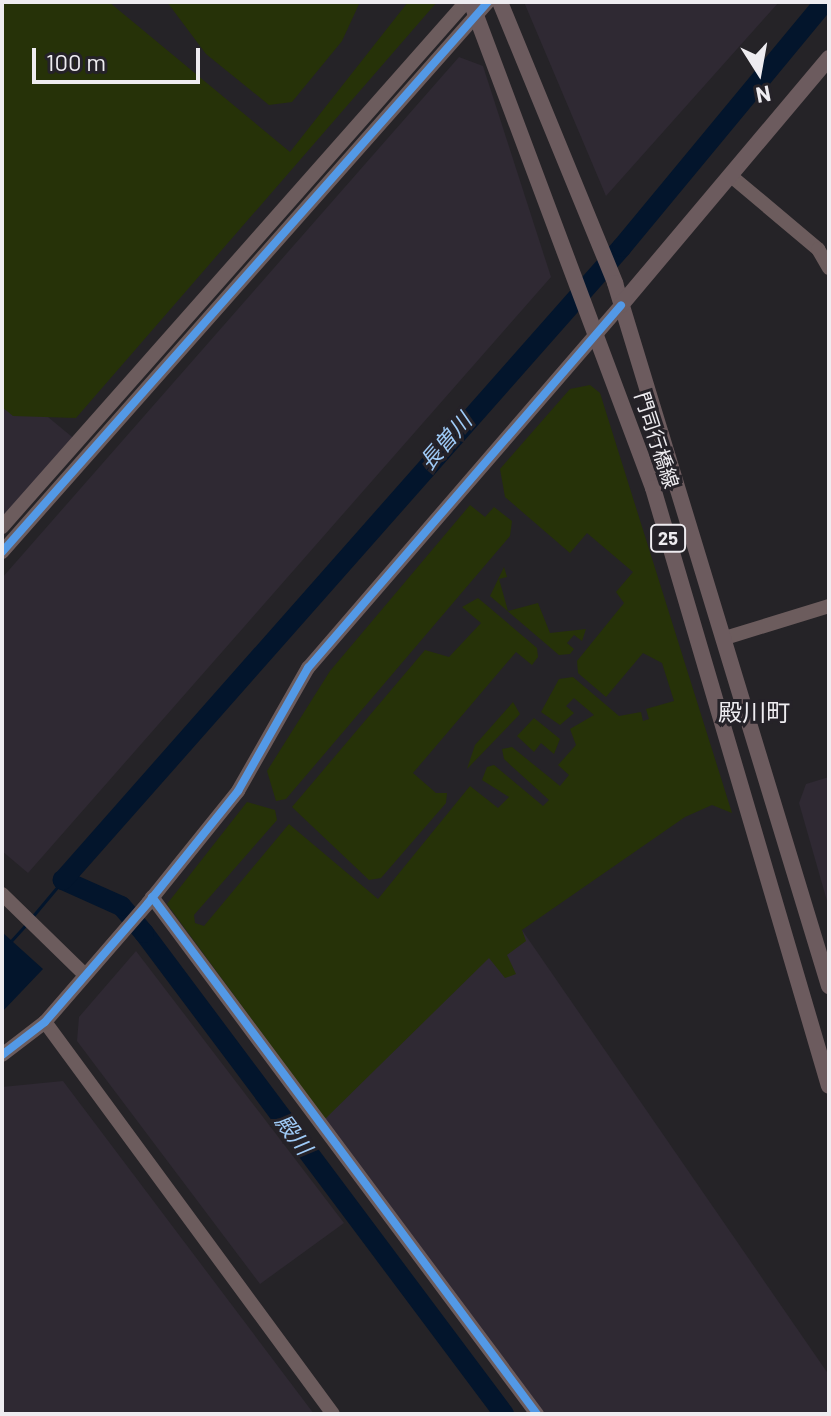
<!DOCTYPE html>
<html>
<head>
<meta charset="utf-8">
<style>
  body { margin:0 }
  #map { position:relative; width:831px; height:1416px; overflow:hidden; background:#252327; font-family:Barlow,"Noto Sans JP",sans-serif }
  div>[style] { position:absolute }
  .built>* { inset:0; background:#2f2933 }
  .green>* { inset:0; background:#263208 }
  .water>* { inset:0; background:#03152c }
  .stream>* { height:3px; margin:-1.5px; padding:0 1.5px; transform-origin:1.5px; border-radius:1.5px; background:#03152c }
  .river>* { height:20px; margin:-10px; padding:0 10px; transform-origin:10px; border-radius:10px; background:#03152c }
  .minor>* { height:14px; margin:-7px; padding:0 7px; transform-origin:7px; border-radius:7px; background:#6c5c5d }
  .major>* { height:16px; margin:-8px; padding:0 8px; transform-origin:8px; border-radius:8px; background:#6c5b5e }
  .cycleway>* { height:8px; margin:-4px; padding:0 4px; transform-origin:4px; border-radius:4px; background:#5399e6 }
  span { translate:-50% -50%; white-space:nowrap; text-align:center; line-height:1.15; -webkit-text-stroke:6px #252228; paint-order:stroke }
  .shield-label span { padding:2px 6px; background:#252228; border:2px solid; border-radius:6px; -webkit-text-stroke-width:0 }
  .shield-label { font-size:18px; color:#eeecf0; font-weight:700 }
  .street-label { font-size:20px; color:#eeecf0 }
  .water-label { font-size:22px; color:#9fcbf7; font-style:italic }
  .quarter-label { font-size:24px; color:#eeecf0 }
  .frame { position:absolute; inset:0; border:4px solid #eeecf0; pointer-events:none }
  .north { position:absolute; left:719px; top:32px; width:80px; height:80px; -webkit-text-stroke:6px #252228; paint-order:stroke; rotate:169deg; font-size:22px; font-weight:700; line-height:32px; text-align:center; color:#eeecf0 }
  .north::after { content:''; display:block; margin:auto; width:28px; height:36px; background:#eeecf0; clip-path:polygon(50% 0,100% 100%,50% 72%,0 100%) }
  .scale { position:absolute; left:32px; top:48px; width:168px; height:36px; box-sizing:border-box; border:4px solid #eeecf0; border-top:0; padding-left:10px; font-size:24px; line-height:28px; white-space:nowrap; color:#eeecf0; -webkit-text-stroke:6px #252228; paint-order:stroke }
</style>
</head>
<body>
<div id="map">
  <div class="built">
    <i style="clip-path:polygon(524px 2px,779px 2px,606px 196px)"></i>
    <i style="clip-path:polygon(459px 57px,483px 66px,551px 277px,28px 873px,2px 851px,2px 578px)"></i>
    <i style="clip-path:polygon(2px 379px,77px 441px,2px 527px)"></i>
    <i style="clip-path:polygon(829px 777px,829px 908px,799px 803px,806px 784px)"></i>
    <i style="clip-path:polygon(522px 930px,829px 1375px,829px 1414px,543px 1414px,310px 1099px)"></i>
    <i style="clip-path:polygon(136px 951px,344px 1223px,260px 1284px,77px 1041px,79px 1017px)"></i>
    <i style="clip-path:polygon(63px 1081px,314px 1414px,2px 1414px,2px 1087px)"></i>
  </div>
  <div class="green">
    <i style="clip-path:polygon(2px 2px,109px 2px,290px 152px,408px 2px,437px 2px,76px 418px,13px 416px,2px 407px)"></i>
    <i style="clip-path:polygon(167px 2px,360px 2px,342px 41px,292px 102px,269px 105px,206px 54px)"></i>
    <i style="clip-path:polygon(590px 385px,600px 393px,732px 813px,712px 805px,685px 817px,522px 930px,526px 941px,507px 955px,516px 974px,505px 978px,489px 958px,325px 1119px,167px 904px,247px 802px,275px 810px,277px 820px,194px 915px,195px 923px,204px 926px,289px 824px,378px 899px,470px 786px,498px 808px,509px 797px,482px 780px,487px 767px,494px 765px,543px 806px,549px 800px,504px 759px,502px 749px,512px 747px,560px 786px,569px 775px,558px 765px,576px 745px,570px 729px,594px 715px,574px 698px,566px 706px,574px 713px,560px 725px,541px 712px,559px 679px,573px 677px,619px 716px,641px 712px,643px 721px,649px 719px,646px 709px,674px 701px,662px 663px,643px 653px,606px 697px,578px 673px,577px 661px,624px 603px,616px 592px,633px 572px,587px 533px,570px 553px,505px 497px,500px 469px,570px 389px)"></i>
    <i style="clip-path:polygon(470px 505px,485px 517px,494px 507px,512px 521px,510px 536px,286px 799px,276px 801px,267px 771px,330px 671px)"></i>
    <i style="clip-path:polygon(504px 567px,507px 577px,499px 579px,508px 611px,538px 603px,550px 633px,586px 629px,582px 641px,574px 635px,567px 643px,574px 649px,570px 654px,559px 655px,490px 596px)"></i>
    <i style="clip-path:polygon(478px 598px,537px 648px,538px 657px,532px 665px,516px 652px,413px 773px,436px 793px,447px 793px,446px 803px,381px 878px,369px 880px,292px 807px,425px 650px,449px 657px,481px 623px,462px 607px)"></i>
    <i style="clip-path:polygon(513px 702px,520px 714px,467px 769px,475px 745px)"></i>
    <i style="clip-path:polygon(534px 718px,560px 739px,554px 754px,541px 743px,534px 752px,517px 736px)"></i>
  </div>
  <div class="water">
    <i style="clip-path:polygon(2px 932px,43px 969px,2px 1012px)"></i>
  </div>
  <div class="stream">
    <i style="left:32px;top:917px;width:48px;rotate:-50deg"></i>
    <i style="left:11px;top:941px;width:24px;rotate:-48deg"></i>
  </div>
  <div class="river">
    <i style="left:504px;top:1414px;width:601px;rotate:-126.81deg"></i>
    <i style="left:144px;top:933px;width:35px;rotate:-130deg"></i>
    <i style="left:121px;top:906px;width:64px;rotate:-155.9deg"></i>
    <i style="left:63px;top:880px;width:844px;rotate:-48.55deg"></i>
    <i style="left:622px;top:247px;width:318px;rotate:-50.4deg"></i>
  </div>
  <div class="minor">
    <i style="left:731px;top:176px;width:114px;rotate:40deg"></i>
    <i style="left:818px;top:249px;width:22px;rotate:60deg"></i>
    <i style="left:2px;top:527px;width:701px;rotate:-48.53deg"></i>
    <i style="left:2px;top:552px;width:734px;rotate:-48.54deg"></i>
    <i style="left:725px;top:638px;width:109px;rotate:-17.1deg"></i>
    <i style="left:2px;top:894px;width:115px;rotate:44.3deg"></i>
    <i style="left:152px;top:897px;width:645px;rotate:53.33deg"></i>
    <i style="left:45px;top:1022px;width:486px;rotate:53.7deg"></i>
    <i style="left:2px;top:1055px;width:54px;rotate:-37.5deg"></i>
    <i style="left:45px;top:1022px;width:157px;rotate:-49.1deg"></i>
    <i style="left:148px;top:903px;width:144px;rotate:-51.2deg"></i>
    <i style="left:238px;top:791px;width:142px;rotate:-60.4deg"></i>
    <i style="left:308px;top:668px;width:479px;rotate:-49.2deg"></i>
  </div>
  <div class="major">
    <i style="left:471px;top:2px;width:519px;rotate:69.47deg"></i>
    <i style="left:653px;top:488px;width:623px;rotate:73.6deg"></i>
    <i style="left:500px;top:2px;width:304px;rotate:67.7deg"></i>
    <i style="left:615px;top:283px;width:735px;rotate:73.07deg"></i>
    <i style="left:621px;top:305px;width:323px;rotate:-49.9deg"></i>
  </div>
  <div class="cycleway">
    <i style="left:2px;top:552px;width:734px;rotate:-48.54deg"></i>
    <i style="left:152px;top:897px;width:645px;rotate:53.33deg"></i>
    <i style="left:2px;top:1055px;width:54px;rotate:-37.5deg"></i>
    <i style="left:45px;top:1022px;width:157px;rotate:-49.1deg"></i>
    <i style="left:148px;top:903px;width:144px;rotate:-51.2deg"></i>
    <i style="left:238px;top:791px;width:142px;rotate:-60.4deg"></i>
    <i style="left:308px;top:668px;width:479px;rotate:-49.2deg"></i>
  </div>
  <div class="shield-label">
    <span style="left:668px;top:538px">25</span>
  </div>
  <div class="street-label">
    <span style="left:657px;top:440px;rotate:72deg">門司行橋線</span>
  </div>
  <div class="water-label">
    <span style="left:445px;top:441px;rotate:-49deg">長曽川</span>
    <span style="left:294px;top:1134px;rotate:53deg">殿川</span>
  </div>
  <div class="quarter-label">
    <span style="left:754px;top:712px">殿川町</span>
  </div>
  <div class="frame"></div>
  <div class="north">N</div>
  <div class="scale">100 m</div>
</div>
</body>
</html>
